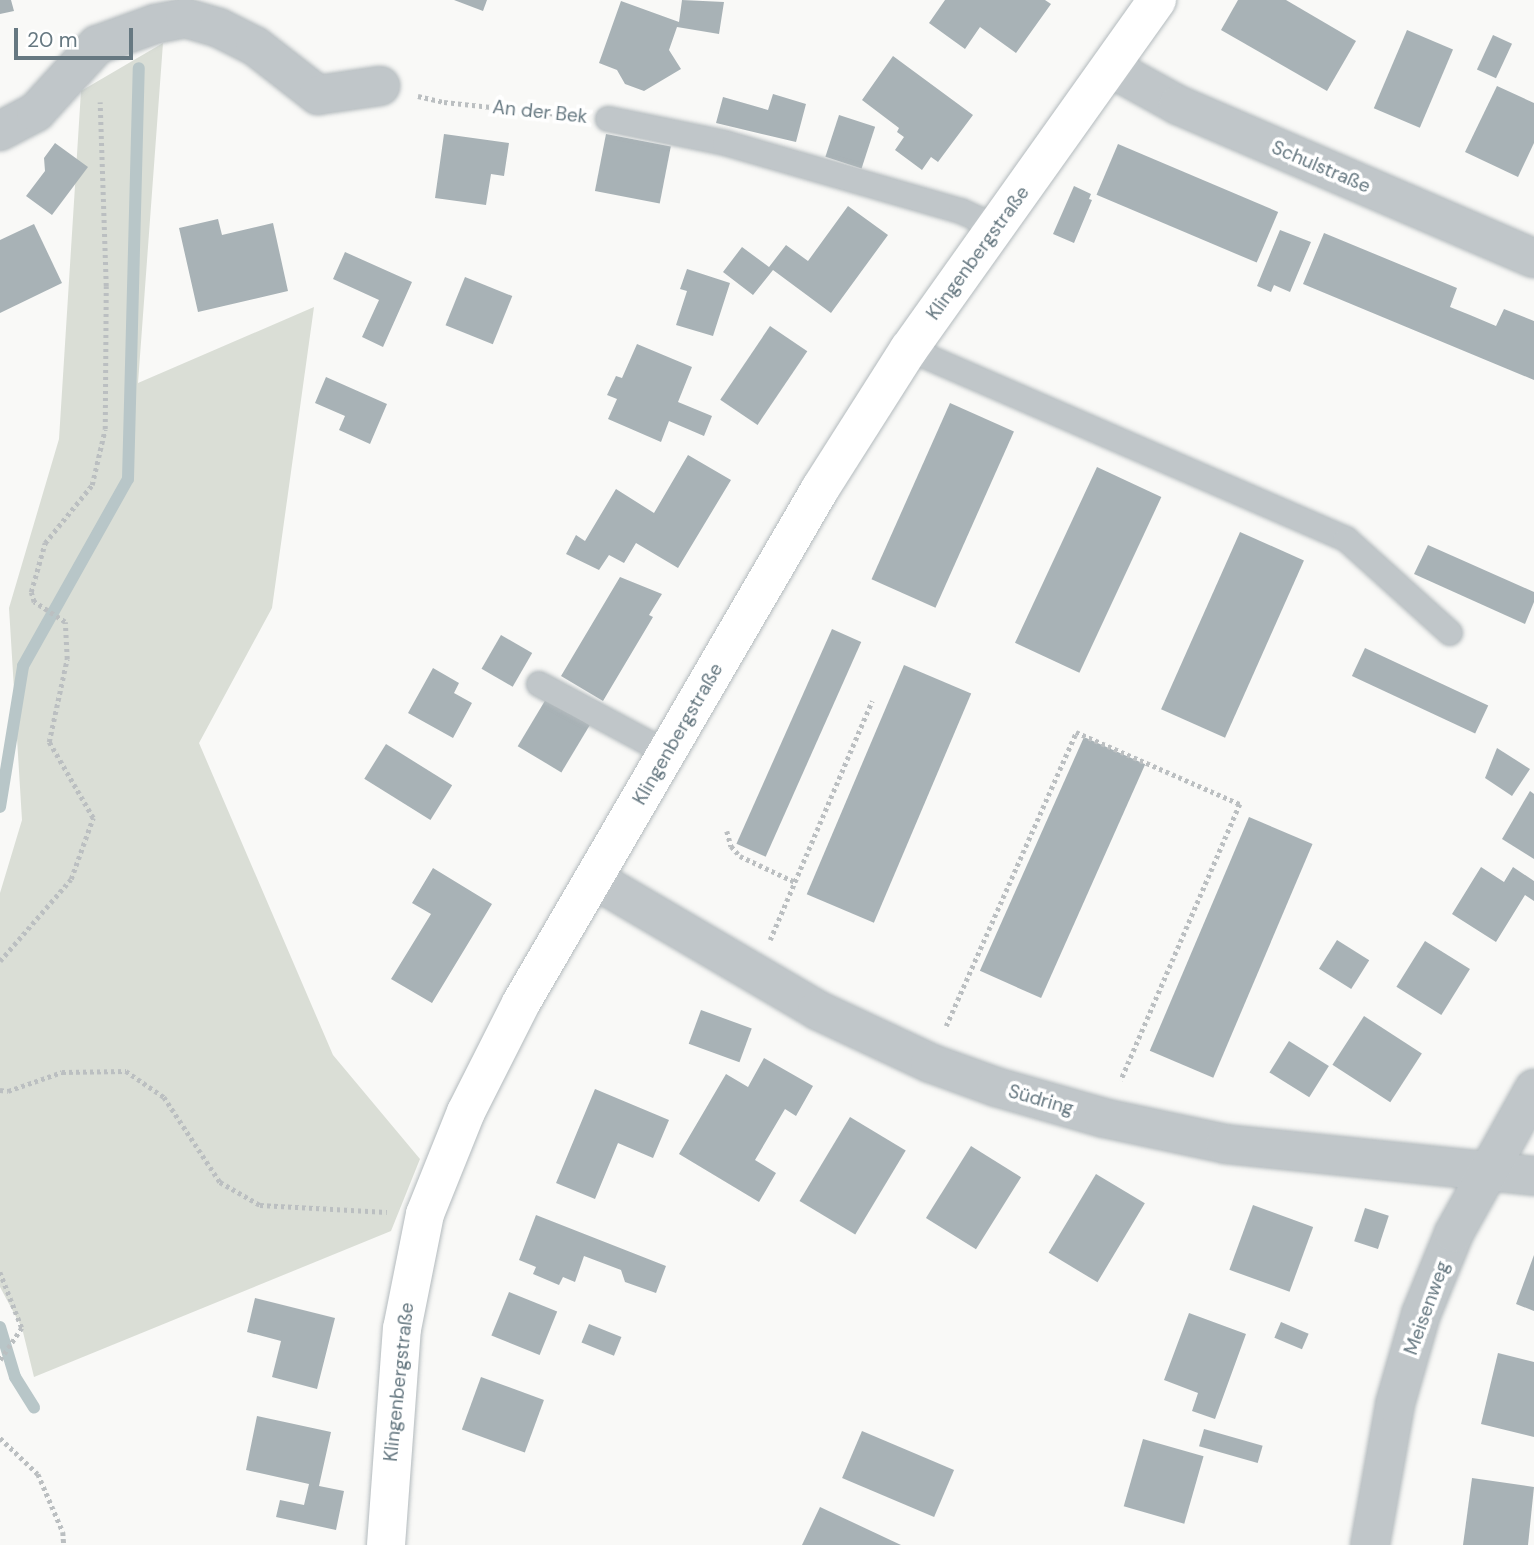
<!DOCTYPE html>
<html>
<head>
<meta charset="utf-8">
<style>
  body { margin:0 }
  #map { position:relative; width:1534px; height:1545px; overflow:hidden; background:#f9f9f7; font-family:"DM Sans",sans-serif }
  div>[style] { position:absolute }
  .green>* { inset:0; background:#daded6 }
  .stream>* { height:12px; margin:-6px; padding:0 6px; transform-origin:6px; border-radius:6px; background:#b8c6c8 }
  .building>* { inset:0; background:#a8b2b6; transform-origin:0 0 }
  .path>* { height:4.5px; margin-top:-2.25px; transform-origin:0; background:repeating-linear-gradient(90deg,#bbbfc1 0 3.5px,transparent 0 7px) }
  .roads { filter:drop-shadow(0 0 2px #b3babd) drop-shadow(0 0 2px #b3babd) }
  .lane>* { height:24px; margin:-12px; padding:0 12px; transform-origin:12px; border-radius:12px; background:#c0c6c9 }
  .street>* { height:38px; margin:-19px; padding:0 19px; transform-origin:19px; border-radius:19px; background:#c0c6c9 }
  .secondary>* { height:38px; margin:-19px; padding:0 19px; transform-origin:19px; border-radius:19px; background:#fff }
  span { translate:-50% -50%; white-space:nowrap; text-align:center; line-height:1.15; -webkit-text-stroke:7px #fff; paint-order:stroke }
  .street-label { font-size:19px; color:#667881 }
  .scale { position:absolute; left:14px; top:28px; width:119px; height:32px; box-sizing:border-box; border:4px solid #667881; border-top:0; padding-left:9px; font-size:21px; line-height:24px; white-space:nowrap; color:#667881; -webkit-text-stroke:5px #fff; paint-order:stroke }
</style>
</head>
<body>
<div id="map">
  <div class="green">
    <i style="clip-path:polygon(163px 43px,138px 383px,314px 307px,272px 608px,199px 743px,333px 1055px,420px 1159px,391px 1231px,34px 1377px,22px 1328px,0 1287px,0 893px,22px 820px,9px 608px,59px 439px,81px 91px)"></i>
  </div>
  <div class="stream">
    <i style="left:0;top:807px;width:143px;rotate:-80.7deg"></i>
    <i style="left:23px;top:666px;width:214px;rotate:-60.7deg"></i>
    <i style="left:128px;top:479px;width:411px;rotate:-88.5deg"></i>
    <i style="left:0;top:1327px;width:52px;rotate:73.3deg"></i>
    <i style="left:15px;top:1377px;width:36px;rotate:58deg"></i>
  </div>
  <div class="building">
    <i style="clip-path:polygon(0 0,11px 0,14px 11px,0 14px)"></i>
    <i style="clip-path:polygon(454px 0,487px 0,483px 11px)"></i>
    <i style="clip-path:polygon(682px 0,724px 2px,719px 34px,677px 27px,669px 50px,681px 69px,644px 91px,625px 84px,617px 70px,599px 63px,621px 1px,679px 22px)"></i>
    <i style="clip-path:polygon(945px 0,1045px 0,1051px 4px,1016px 53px,980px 27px,965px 49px,929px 23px)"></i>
    <i style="clip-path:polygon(1238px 0,1286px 0,1356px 41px,1327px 91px,1221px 30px)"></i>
    <i style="left:1407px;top:30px;width:50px;height:85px;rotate:23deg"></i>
    <i style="left:1493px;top:35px;width:21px;height:38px;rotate:25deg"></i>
    <i style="clip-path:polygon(893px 56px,973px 115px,938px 162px,931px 157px,922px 170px,895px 150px,904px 137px,897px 132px,899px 128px,862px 100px)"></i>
    <i style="clip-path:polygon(1497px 86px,1534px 103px,1534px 143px,1518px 177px,1465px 152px)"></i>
    <i style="clip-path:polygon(773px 94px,806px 104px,796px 142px,716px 123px,723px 97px,768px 110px)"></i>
    <i style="left:839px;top:115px;width:38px;height:44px;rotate:18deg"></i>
    <i style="clip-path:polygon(444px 134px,509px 143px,504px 176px,491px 174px,486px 205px,435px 198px)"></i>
    <i style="left:606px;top:134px;width:66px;height:58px;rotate:11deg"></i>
    <i style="clip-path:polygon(55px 143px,88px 167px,52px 215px,26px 196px,45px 171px,44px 158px)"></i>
    <i style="left:1118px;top:144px;width:174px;height:55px;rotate:23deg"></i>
    <i style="clip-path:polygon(1074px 186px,1091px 194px,1089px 199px,1092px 200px,1074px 243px,1053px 234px)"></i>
    <i style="clip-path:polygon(848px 206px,888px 235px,831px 313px,773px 270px,753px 295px,723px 272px,742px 247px,769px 267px,786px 245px,808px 261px)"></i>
    <i style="clip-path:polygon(218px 219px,222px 235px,273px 223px,288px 291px,198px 312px,179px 228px)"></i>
    <i style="clip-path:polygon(34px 224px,62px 283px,0 313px,0 240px)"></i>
    <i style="clip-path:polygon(1280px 230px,1311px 242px,1290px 292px,1274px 285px,1271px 292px,1257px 286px)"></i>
    <i style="clip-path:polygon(1324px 233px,1457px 288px,1450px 307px,1470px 315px,1496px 326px,1504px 309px,1534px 321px,1534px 380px,1303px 284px)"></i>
    <i style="clip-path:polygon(345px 252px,412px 282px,383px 347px,362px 337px,379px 300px,333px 279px)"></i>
    <i style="clip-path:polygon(687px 269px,730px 283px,713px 336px,676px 325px,687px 291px,680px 289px)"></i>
    <i style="left:465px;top:277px;width:51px;height:52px;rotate:22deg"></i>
    <i style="left:770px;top:326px;width:45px;height:89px;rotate:34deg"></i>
    <i style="clip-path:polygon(637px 344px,692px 367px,678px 402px,712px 416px,704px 436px,669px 421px,661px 442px,608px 419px,617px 399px,607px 395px,616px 376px,622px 378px)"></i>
    <i style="clip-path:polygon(326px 377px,387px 404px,370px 444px,339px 430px,345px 416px,315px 403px)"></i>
    <i style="left:950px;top:403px;width:70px;height:193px;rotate:24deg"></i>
    <i style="clip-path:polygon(688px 455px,731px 480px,678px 568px,636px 543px,624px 563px,609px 555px,599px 570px,566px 554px,576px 535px,585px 541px,616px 489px,654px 513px)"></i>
    <i style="left:1097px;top:467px;width:71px;height:194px;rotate:25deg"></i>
    <i style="left:1240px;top:532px;width:70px;height:194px;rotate:24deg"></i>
    <i style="clip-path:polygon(1428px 545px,1534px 592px,1534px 602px,1525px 624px,1414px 574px)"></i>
    <i style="clip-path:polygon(620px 577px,662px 594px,649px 615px,653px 617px,603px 701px,561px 676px)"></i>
    <i style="left:832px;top:629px;width:32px;height:235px;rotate:24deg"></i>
    <i style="left:501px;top:635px;width:36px;height:39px;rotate:30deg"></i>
    <i style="left:1365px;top:648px;width:136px;height:31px;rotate:25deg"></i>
    <i style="left:904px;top:665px;width:73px;height:249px;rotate:23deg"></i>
    <i style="clip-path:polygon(433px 668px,459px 683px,454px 693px,472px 703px,453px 738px,408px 713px)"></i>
    <i style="left:546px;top:699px;width:51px;height:55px;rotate:31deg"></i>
    <i style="left:1084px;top:737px;width:67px;height:256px;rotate:24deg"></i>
    <i style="left:386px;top:744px;width:78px;height:41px;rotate:32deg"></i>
    <i style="clip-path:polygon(1497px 748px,1530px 769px,1512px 796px,1485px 778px)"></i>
    <i style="clip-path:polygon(1530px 791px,1534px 794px,1534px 859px,1502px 839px)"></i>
    <i style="left:1249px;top:817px;width:69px;height:254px;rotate:23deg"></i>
    <i style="clip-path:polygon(1481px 867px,1504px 882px,1513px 867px,1534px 881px,1534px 901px,1525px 895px,1496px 942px,1452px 914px)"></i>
    <i style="clip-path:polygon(433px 868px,492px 904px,432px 1003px,391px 979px,431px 914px,412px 903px)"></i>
    <i style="left:1337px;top:940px;width:38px;height:34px;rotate:32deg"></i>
    <i style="left:1425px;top:941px;width:53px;height:54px;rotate:32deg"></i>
    <i style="left:701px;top:1010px;width:54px;height:36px;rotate:20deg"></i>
    <i style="left:1364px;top:1016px;width:69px;height:58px;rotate:33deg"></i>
    <i style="left:1289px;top:1041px;width:47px;height:37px;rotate:32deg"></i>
    <i style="clip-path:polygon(764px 1058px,813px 1086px,796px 1116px,785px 1109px,755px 1160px,776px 1173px,759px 1202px,679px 1154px,726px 1074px,748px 1087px)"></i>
    <i style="clip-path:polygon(595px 1089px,669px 1120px,653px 1158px,618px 1143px,595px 1199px,556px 1183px)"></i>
    <i style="left:850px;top:1117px;width:65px;height:98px;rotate:31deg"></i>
    <i style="left:971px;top:1146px;width:59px;height:85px;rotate:32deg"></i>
    <i style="left:1096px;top:1174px;width:57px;height:92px;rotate:31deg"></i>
    <i style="left:1253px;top:1205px;width:64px;height:69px;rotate:20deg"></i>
    <i style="left:1365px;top:1208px;width:25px;height:35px;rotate:18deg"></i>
    <i style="clip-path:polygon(536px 1215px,666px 1266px,656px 1293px,625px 1282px,621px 1270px,584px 1256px,575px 1282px,563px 1277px,559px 1285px,533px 1274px,536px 1267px,519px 1260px)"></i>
    <i style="clip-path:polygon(1534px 1255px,1534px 1311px,1516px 1304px)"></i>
    <i style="left:509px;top:1292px;width:52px;height:47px;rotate:22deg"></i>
    <i style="clip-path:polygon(255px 1298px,335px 1318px,317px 1389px,272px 1377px,281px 1341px,247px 1332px)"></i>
    <i style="clip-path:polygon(1189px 1313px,1246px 1334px,1215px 1419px,1192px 1411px,1198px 1393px,1164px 1380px)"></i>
    <i style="left:1281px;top:1322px;width:30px;height:17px;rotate:23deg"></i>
    <i style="left:589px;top:1324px;width:35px;height:20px;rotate:22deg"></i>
    <i style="clip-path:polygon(1498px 1353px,1534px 1362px,1534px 1437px,1481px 1424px)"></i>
    <i style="left:481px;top:1377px;width:67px;height:56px;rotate:20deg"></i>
    <i style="clip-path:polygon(257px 1416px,331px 1432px,319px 1486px,344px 1491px,336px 1530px,276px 1517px,280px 1500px,304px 1505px,309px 1484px,246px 1470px)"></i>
    <i style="left:1204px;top:1429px;width:61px;height:18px;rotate:16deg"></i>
    <i style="left:862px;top:1431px;width:100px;height:51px;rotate:23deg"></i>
    <i style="left:1143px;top:1439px;width:63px;height:70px;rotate:16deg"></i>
    <i style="clip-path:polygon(1472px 1478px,1534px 1487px,1528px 1545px,1463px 1545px)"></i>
    <i style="clip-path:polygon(820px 1507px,901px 1545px,802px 1545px)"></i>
  </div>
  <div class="path">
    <i style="left:418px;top:96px;width:27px;rotate:13deg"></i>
    <i style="left:444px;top:102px;width:133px;rotate:6.1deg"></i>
    <i style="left:727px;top:831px;width:16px;rotate:75deg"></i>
    <i style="left:731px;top:846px;width:13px;rotate:48deg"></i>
    <i style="left:740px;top:856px;width:61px;rotate:25.3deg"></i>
    <i style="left:770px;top:940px;width:260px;rotate:-66.9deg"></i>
    <i style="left:0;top:961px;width:108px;rotate:-49.1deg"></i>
    <i style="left:71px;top:879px;width:65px;rotate:-70.2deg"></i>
    <i style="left:93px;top:818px;width:88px;rotate:-120.1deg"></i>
    <i style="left:49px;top:742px;width:85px;rotate:-77.8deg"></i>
    <i style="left:67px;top:659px;width:37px;rotate:-93deg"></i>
    <i style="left:65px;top:622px;width:37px;rotate:-147deg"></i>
    <i style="left:34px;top:602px;width:10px;rotate:-107deg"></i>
    <i style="left:31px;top:592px;width:51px;rotate:-74.1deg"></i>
    <i style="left:45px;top:543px;width:75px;rotate:-51deg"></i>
    <i style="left:92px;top:485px;width:57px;rotate:-76.9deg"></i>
    <i style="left:105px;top:429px;width:143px;rotate:-89.6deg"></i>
    <i style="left:106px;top:286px;width:184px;rotate:-91.9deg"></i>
    <i style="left:946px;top:1026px;width:321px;rotate:-66.1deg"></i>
    <i style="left:1076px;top:732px;width:179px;rotate:23.7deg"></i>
    <i style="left:1240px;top:804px;width:301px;rotate:113.3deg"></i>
    <i style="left:0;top:1090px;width:8px;rotate:7deg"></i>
    <i style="left:8px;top:1091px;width:57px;rotate:-19.4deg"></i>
    <i style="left:62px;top:1072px;width:64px;rotate:-0.9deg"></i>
    <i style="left:126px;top:1071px;width:46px;rotate:34.4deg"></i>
    <i style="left:164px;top:1097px;width:102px;rotate:56.6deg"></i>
    <i style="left:220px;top:1182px;width:46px;rotate:29.9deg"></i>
    <i style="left:260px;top:1205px;width:127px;rotate:3.2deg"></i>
    <i style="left:0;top:1272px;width:60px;rotate:68.6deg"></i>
    <i style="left:22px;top:1328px;width:40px;rotate:124deg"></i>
    <i style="left:0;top:1438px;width:52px;rotate:43.5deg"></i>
    <i style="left:38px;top:1474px;width:63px;rotate:66.7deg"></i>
    <i style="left:63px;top:1532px;width:13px;rotate:86deg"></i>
  </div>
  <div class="roads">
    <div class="lane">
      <i style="left:608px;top:119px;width:119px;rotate:11.6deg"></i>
      <i style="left:725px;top:143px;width:246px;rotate:16.1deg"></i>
      <i style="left:961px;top:211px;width:40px;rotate:25deg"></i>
      <i style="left:909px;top:349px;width:477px;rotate:23.5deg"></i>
      <i style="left:1346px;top:539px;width:140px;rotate:42.1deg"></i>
      <i style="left:539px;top:684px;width:145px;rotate:28.3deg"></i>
    </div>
    <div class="street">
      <i style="left:1111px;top:68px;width:77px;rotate:28.9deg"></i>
      <i style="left:1178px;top:105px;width:387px;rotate:23.3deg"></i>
      <i style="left:0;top:131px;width:41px;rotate:-27.8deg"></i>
      <i style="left:36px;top:112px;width:91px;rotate:-47.7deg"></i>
      <i style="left:97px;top:45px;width:62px;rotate:-19.9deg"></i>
      <i style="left:155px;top:24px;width:31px;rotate:-11deg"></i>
      <i style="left:185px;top:18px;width:35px;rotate:16deg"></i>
      <i style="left:219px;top:28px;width:40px;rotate:26.6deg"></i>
      <i style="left:255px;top:46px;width:80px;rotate:37.9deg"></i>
      <i style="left:318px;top:95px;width:63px;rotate:-8.3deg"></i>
      <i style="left:594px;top:879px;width:259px;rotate:30.4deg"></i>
      <i style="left:817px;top:1010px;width:125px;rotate:25.1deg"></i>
      <i style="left:930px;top:1063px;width:70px;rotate:20deg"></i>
      <i style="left:996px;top:1087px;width:112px;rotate:16deg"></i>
      <i style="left:1104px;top:1118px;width:125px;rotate:12deg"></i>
      <i style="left:1226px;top:1144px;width:310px;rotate:5.9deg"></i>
      <i style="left:1370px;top:1545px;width:143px;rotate:-79.9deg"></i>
      <i style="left:1395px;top:1404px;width:94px;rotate:-73.9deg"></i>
      <i style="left:1421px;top:1314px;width:87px;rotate:-67.8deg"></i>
      <i style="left:1454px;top:1233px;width:165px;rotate:-60.9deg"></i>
    </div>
    <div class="secondary">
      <i style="left:386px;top:1545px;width:217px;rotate:-85.8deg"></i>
      <i style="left:402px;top:1329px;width:117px;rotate:-78.7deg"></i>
      <i style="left:425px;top:1214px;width:110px;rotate:-68.1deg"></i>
      <i style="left:466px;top:1112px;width:122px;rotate:-63.2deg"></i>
      <i style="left:521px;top:1003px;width:595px;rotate:-59.81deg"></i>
      <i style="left:820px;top:489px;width:166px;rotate:-57.6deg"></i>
      <i style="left:909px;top:349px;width:428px;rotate:-54.6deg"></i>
    </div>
  </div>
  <div class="street-label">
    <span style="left:540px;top:112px;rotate:6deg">An der Bek</span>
    <span style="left:1321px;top:167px;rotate:23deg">Schulstraße</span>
    <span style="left:978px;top:253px;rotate:-54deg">Klingenbergstraße</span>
    <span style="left:678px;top:734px;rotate:-60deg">Klingenbergstraße</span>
    <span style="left:1041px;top:1100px;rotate:16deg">Südring</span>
    <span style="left:1427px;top:1308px;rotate:-70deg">Meisenweg</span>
    <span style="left:399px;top:1382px;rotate:-84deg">Klingenbergstraße</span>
  </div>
  <div class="scale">20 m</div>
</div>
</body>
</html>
